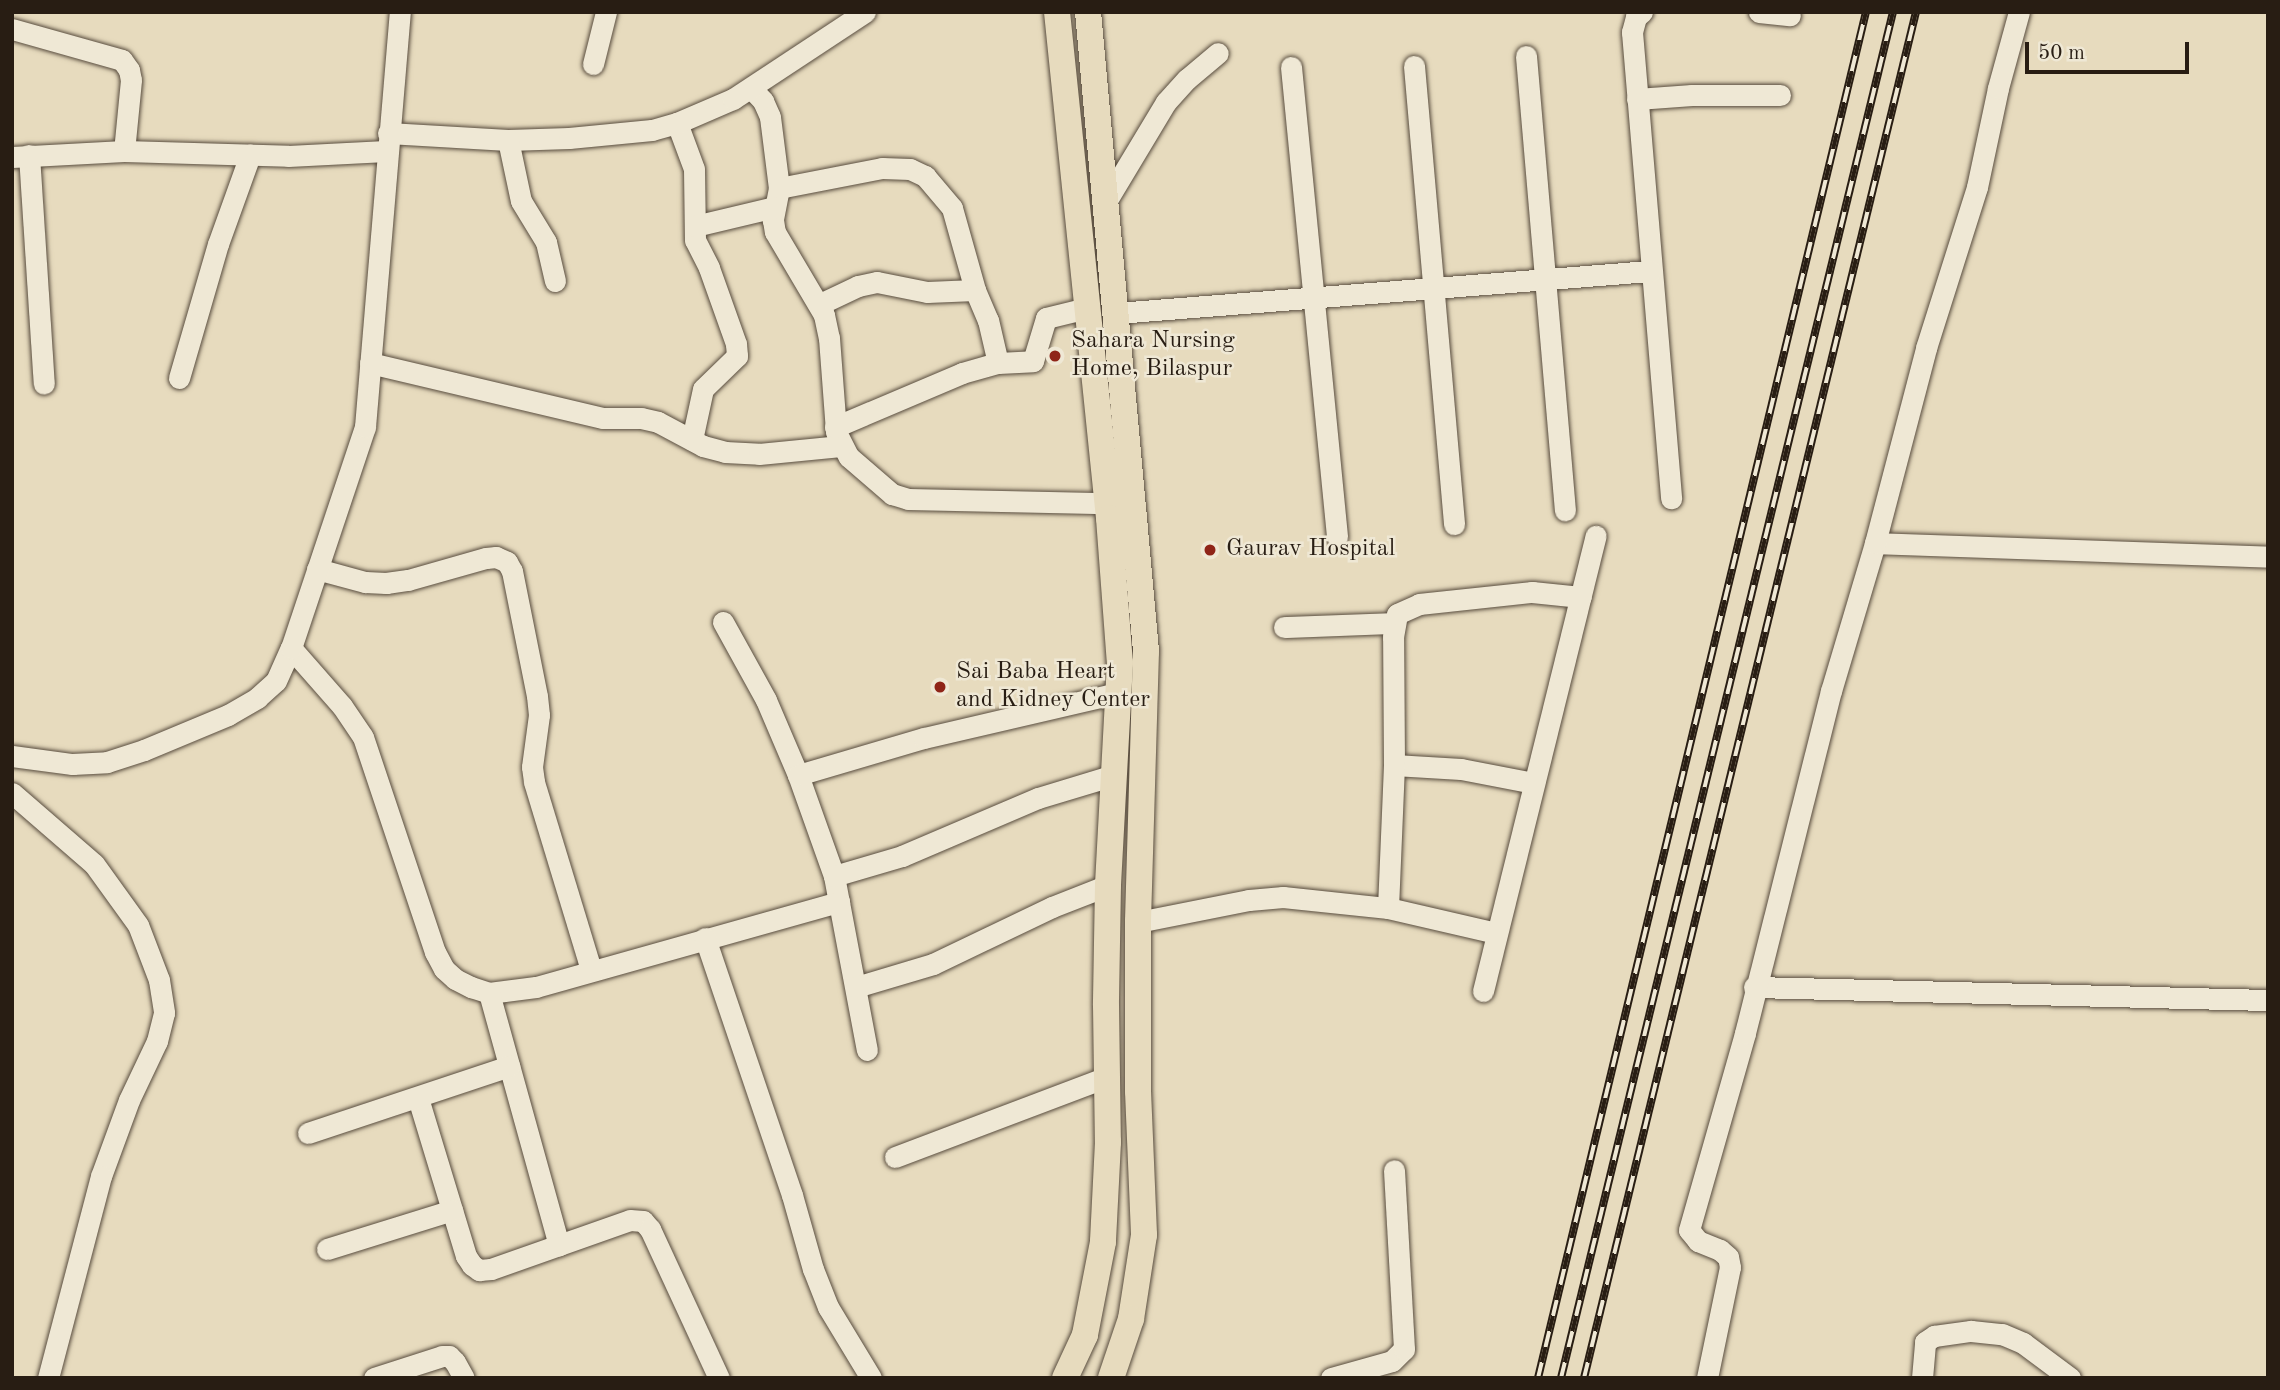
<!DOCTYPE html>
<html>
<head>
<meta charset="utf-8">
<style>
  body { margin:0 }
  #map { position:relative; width:2280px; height:1390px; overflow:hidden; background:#e7dbbe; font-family:"Old Standard TT",serif }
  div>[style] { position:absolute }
  .roads { filter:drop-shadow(0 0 2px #584c3e) drop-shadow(0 0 2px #584c3e) }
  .minor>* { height:21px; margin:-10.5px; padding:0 10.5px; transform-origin:10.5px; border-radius:10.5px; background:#efe8d5 }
  .major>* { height:26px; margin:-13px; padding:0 13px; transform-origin:13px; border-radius:13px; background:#e7dbbe }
  .rail>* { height:8px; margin-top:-4px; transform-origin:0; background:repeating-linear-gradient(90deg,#efe8d5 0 16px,#281d13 0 32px); box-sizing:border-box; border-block:2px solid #281d13 }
  .dots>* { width:19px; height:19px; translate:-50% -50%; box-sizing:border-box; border:4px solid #efe8d5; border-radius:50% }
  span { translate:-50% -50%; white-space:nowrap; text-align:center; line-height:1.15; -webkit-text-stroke:5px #efe8d5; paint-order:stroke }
  .poi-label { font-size:24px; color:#281d13 }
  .left { translate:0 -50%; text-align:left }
  .frame { position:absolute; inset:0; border:14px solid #281d13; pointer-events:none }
  .scale { position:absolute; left:2025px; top:42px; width:164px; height:32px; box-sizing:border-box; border:4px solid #281d13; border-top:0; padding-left:9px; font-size:21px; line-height:24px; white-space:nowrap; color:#281d13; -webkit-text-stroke:5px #efe8d5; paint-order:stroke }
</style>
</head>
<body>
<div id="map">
  <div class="roads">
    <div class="minor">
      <i style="left:1642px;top:12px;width:8px;rotate:140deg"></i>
      <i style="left:1636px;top:17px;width:16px;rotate:105deg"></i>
      <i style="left:1632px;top:32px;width:468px;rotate:85.2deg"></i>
      <i style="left:1759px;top:12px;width:31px;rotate:6deg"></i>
      <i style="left:12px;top:29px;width:114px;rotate:15.7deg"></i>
      <i style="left:122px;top:60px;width:12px;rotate:55deg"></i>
      <i style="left:129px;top:70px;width:10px;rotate:79deg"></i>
      <i style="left:131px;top:80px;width:71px;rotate:95.6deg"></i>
      <i style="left:1526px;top:56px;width:456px;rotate:85.1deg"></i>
      <i style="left:593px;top:64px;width:54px;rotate:-76deg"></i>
      <i style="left:1414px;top:66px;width:460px;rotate:85deg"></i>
      <i style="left:1291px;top:67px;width:472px;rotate:84.4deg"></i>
      <i style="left:751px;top:88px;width:18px;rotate:47deg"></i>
      <i style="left:763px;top:101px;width:17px;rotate:66deg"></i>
      <i style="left:770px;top:117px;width:72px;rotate:82.8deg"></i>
      <i style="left:779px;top:188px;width:33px;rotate:101deg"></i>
      <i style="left:773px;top:220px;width:12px;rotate:81deg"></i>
      <i style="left:775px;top:232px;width:96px;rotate:59.4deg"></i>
      <i style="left:824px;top:315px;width:24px;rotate:78deg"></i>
      <i style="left:829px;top:338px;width:94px;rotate:85.7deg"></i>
      <i style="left:836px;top:432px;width:28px;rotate:63deg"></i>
      <i style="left:849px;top:457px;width:57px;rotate:40.7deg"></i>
      <i style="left:892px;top:494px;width:17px;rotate:17deg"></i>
      <i style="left:908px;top:499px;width:199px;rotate:1.2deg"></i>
      <i style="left:1637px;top:99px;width:55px;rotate:-4.2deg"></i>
      <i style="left:1692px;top:95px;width:88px"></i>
      <i style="left:677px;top:123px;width:49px;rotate:69.7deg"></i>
      <i style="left:694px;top:169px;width:71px;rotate:89.2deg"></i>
      <i style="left:695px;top:240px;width:31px;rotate:63deg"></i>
      <i style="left:709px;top:268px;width:81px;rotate:70.4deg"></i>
      <i style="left:736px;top:344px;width:12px;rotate:85deg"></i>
      <i style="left:737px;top:356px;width:47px;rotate:135.9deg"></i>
      <i style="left:703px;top:389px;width:52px;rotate:102.2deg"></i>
      <i style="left:388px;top:133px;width:120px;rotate:3.3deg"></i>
      <i style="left:508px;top:140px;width:61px;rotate:-1.9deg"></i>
      <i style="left:569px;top:138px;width:83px;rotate:-5.5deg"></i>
      <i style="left:652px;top:130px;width:26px;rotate:-16deg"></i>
      <i style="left:677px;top:123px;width:61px;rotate:-23.2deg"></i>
      <i style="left:733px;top:99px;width:158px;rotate:-33.4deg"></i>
      <i style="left:508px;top:140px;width:62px;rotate:78deg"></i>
      <i style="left:521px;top:201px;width:48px;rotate:58.6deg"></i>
      <i style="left:546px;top:242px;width:40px;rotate:77deg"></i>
      <i style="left:29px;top:155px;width:229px;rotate:86.3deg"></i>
      <i style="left:12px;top:157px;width:112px;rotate:-3.1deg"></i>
      <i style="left:124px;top:151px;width:164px;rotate:1.7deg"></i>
      <i style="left:288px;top:156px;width:98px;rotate:-2.9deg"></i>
      <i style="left:779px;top:188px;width:105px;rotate:-11deg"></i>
      <i style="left:882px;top:168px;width:28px;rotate:2deg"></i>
      <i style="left:910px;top:169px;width:17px;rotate:25deg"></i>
      <i style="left:925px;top:176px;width:42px;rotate:49.8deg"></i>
      <i style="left:952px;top:208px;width:85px;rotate:74.3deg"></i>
      <i style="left:975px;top:290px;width:33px;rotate:67deg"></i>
      <i style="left:988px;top:320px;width:44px;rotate:76.9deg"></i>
      <i style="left:1107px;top:200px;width:114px;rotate:-59deg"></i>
      <i style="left:1166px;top:102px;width:31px;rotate:-48deg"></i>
      <i style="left:1187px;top:79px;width:40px;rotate:-40deg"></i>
      <i style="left:695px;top:226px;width:82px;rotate:-13.4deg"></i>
      <i style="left:820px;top:304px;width:42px;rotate:-25.3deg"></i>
      <i style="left:858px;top:286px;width:19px;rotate:-12deg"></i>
      <i style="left:877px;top:282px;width:51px;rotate:11.3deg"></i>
      <i style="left:927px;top:292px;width:48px;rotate:-2.4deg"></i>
      <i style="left:1117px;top:313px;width:535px;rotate:-4.51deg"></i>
      <i style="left:370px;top:363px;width:239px;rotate:13.3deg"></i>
      <i style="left:603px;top:418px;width:38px"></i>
      <i style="left:641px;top:418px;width:17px;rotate:13deg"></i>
      <i style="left:658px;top:422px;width:51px;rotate:28.1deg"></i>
      <i style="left:703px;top:446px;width:23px;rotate:15deg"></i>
      <i style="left:725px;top:452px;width:34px;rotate:3deg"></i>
      <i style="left:759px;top:454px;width:82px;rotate:-5.6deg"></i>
      <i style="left:179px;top:378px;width:140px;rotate:-73.8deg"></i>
      <i style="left:218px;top:244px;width:95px;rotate:-70.2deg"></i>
      <i style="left:835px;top:427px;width:138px;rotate:-23deg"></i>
      <i style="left:962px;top:373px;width:37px;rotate:-16deg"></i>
      <i style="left:998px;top:363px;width:35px;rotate:-3deg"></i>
      <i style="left:1033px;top:361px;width:45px;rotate:-73.2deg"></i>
      <i style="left:1046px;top:318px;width:42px;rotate:-13.7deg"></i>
      <i style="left:1875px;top:543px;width:393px;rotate:2deg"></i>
      <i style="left:317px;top:569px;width:50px;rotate:15.2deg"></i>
      <i style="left:365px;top:582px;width:21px;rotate:3deg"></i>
      <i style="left:386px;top:583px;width:22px;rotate:-8deg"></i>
      <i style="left:408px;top:580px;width:81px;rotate:-15.8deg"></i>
      <i style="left:486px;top:558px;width:10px;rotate:-6deg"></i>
      <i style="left:496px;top:557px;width:12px;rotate:24deg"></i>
      <i style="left:507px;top:562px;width:10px;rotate:61deg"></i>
      <i style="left:512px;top:571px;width:127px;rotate:78.7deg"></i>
      <i style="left:537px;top:696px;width:19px;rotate:84deg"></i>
      <i style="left:539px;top:715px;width:52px;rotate:97.7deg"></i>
      <i style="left:532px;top:767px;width:15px;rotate:82deg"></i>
      <i style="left:534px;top:782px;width:196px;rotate:73.1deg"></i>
      <i style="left:723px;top:622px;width:89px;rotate:61.1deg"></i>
      <i style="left:766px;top:700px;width:82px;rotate:66.9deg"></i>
      <i style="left:798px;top:775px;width:107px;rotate:70.4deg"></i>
      <i style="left:834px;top:876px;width:177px;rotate:79.3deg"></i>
      <i style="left:1284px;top:627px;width:109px;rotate:-2.1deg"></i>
      <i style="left:291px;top:648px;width:77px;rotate:48.7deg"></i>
      <i style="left:342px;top:706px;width:37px;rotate:56deg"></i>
      <i style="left:363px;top:737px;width:227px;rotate:71.5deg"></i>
      <i style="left:435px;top:952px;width:19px;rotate:62deg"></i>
      <i style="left:444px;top:969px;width:15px;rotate:42deg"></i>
      <i style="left:455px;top:979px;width:18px;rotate:27deg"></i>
      <i style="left:471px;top:987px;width:19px;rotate:18deg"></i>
      <i style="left:489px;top:993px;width:47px;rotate:-7.3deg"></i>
      <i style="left:536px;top:987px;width:315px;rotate:-15.7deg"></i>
      <i style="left:12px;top:756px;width:61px;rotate:7.6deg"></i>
      <i style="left:72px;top:764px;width:35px;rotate:-3deg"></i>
      <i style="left:107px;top:762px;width:39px;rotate:-18deg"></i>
      <i style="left:144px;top:750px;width:91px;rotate:-22.6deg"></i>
      <i style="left:228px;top:715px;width:34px;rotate:-30deg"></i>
      <i style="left:257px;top:698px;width:25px;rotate:-42deg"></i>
      <i style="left:276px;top:681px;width:36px;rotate:-66deg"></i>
      <i style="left:291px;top:648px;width:233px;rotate:-71.5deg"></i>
      <i style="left:365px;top:427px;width:416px;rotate:-85.2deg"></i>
      <i style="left:1394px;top:765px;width:67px;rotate:3.4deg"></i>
      <i style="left:1461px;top:769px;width:74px;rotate:10.9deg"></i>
      <i style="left:798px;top:775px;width:131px;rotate:-16.4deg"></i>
      <i style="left:924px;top:738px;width:199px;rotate:-13.1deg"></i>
      <i style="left:12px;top:793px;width:108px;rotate:40.9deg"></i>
      <i style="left:94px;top:864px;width:75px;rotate:54.2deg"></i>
      <i style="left:138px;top:925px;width:59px;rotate:69.1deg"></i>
      <i style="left:159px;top:980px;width:33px;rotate:81deg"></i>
      <i style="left:164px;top:1013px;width:29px;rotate:104deg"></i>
      <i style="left:157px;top:1041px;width:65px;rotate:115.4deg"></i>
      <i style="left:129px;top:1100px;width:81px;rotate:110.2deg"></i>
      <i style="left:101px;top:1176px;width:209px;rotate:104.7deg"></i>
      <i style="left:834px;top:876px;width:71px;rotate:-16.4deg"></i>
      <i style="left:902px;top:856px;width:148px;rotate:-23.1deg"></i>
      <i style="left:1038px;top:798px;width:79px;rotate:-16.8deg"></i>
      <i style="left:1388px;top:908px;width:143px;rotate:-87.6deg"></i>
      <i style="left:1394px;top:765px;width:128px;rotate:-90.4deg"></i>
      <i style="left:1393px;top:637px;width:23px;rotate:-80deg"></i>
      <i style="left:1397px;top:614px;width:24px;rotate:-24deg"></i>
      <i style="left:1419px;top:604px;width:114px;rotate:-6.1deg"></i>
      <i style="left:1532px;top:592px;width:49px;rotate:5.8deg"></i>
      <i style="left:1138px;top:922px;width:113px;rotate:-11.2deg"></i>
      <i style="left:1249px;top:900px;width:34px;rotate:-5deg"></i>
      <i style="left:1283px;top:897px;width:106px;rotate:6deg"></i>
      <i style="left:1388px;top:908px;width:111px;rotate:13deg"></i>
      <i style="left:705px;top:938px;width:271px;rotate:71.3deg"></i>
      <i style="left:792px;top:1195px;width:77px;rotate:74.2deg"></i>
      <i style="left:813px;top:1269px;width:41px;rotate:68.5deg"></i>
      <i style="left:828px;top:1307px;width:83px;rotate:58.8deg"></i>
      <i style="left:856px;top:987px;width:80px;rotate:-16.6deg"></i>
      <i style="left:933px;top:964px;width:132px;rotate:-25.6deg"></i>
      <i style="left:1052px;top:907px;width:60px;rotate:-21.4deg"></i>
      <i style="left:1754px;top:987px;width:514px;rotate:1.45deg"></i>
      <i style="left:1483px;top:991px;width:469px;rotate:-76.1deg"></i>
      <i style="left:489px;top:993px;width:262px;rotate:74.5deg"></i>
      <i style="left:418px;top:1098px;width:165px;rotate:73.1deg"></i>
      <i style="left:466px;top:1256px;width:11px;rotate:56deg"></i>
      <i style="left:472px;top:1265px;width:9px;rotate:36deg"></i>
      <i style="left:479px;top:1270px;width:12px;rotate:-5deg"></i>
      <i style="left:491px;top:1269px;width:147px;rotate:-19.4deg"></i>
      <i style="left:630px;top:1220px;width:13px;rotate:4deg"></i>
      <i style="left:643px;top:1221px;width:11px;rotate:49deg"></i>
      <i style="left:650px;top:1229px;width:164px;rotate:65.2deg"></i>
      <i style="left:308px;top:1133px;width:212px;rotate:-18.4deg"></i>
      <i style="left:895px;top:1157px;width:227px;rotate:-20.7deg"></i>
      <i style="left:327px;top:1249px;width:131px;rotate:-17.3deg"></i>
      <i style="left:374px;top:1378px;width:71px;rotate:-17.9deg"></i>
      <i style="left:442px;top:1356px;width:7px"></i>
      <i style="left:449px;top:1356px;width:8px;rotate:45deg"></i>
      <i style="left:455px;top:1362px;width:18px;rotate:61deg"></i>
      <i style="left:1331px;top:1378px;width:63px;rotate:-15.6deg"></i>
      <i style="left:1392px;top:1361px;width:17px;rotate:-45deg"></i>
      <i style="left:1404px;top:1349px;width:179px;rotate:-93.2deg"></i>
      <i style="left:1707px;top:1378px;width:113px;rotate:-78.3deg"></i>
      <i style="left:1730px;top:1267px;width:10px;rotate:-101deg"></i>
      <i style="left:1728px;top:1257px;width:11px;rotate:-139deg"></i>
      <i style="left:1720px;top:1250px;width:24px;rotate:-158deg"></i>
      <i style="left:1698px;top:1241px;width:14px;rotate:-129deg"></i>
      <i style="left:1689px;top:1230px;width:205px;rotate:-74.1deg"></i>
      <i style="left:1745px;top:1033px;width:353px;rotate:-75.9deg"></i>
      <i style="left:1831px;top:691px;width:154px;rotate:-73.4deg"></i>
      <i style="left:1875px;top:543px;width:202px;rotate:-75.3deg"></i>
      <i style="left:1926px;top:348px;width:169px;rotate:-72.4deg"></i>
      <i style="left:1977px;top:187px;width:101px;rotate:-78deg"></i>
      <i style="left:1998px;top:88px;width:79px;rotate:-74.6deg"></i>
      <i style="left:1922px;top:1378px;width:36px;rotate:-85deg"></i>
      <i style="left:1925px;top:1342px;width:11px;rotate:-34deg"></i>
      <i style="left:1934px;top:1336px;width:37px;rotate:-8deg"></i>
      <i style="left:1971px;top:1331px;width:31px;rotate:6deg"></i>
      <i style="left:2002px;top:1334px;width:23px;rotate:23deg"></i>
      <i style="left:2023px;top:1343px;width:59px;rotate:36.7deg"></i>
    </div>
    <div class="major">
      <i style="left:1057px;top:12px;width:509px;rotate:84.13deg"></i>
      <i style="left:1109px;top:518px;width:145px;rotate:85.7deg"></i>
      <i style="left:1120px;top:663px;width:222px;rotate:93.1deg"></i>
      <i style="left:1108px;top:885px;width:120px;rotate:91deg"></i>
      <i style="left:1106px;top:1005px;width:137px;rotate:89.2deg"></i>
      <i style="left:1108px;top:1142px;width:100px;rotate:92.9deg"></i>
      <i style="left:1103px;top:1242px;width:95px;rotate:101deg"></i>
      <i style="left:1085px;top:1335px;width:47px;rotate:114.9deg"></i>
      <i style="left:1088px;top:12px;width:642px;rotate:84.81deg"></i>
      <i style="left:1146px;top:651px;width:271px;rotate:91.7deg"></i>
      <i style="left:1138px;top:922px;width:169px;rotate:90deg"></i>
      <i style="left:1138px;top:1091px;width:144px;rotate:87.6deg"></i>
      <i style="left:1144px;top:1235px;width:85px;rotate:98.8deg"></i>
      <i style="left:1131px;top:1319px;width:62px;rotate:108.7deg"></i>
    </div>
  </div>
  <div class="rail">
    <i style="left:1538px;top:1378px;width:1405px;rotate:-76.5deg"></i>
    <i style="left:1561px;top:1378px;width:1406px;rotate:-76.34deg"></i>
    <i style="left:1584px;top:1378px;width:1406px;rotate:-76.34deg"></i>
  </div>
  <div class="dots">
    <i style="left:1055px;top:356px;background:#8f2418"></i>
    <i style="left:1210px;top:550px;background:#8f2418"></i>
    <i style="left:940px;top:687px;background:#8f2418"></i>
  </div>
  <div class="poi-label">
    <span class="left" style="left:1071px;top:356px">Sahara Nursing<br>Home, Bilaspur</span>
    <span class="left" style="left:1226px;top:550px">Gaurav Hospital</span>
    <span class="left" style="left:956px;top:687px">Sai Baba Heart<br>and Kidney Center</span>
  </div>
  <div class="frame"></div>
  <div class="scale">50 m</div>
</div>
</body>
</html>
